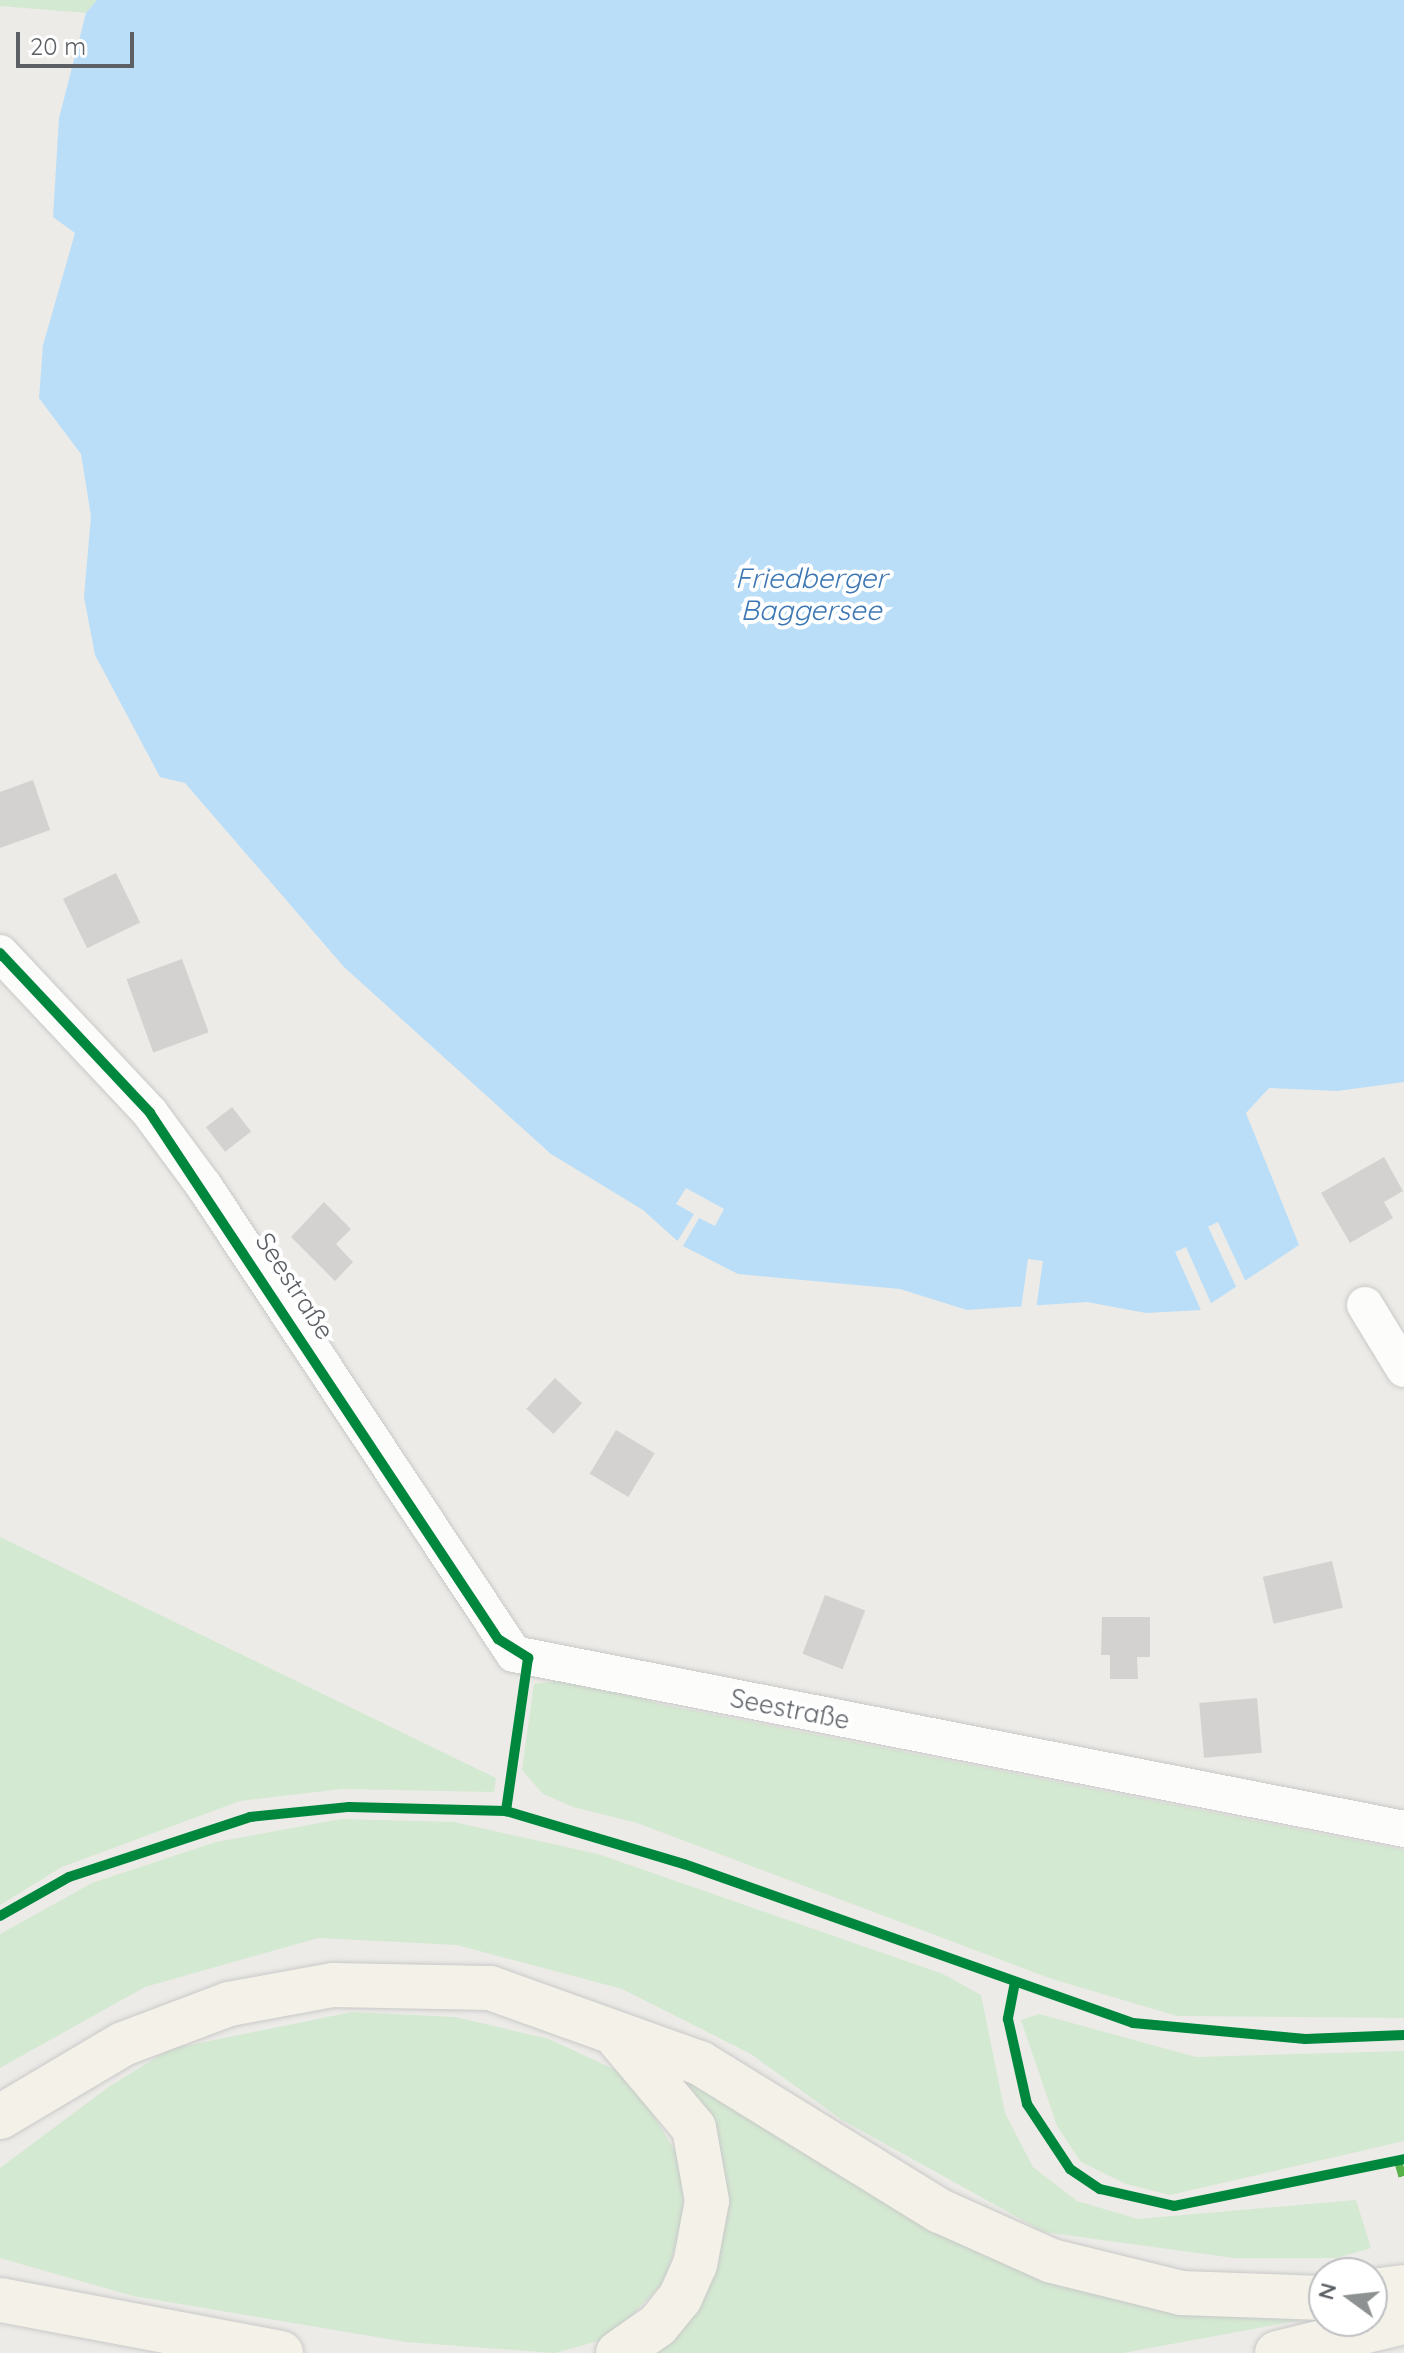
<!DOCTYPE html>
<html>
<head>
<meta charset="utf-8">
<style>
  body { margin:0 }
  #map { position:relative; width:1404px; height:2353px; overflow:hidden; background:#ecebe7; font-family:Quicksand,sans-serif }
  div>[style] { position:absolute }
  .green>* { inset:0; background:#d4e9d2 }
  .water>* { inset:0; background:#badef8 }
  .pier>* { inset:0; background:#ecebe7; transform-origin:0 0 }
  .building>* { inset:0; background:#d3d2d0; transform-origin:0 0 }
  .roads { filter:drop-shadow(0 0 2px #c9c9c9) drop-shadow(0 0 2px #c9c9c9) }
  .street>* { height:36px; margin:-18px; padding:0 18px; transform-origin:18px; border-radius:18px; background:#fcfcfb }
  .primary>* { height:44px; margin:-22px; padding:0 22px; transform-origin:22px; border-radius:22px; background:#f3f1e8 }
  .quiet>* { height:8px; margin-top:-4px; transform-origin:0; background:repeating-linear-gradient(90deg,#58b04a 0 16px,transparent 0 24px) }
  .cycleway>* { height:10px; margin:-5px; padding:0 5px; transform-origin:5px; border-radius:5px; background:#00873e }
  span { translate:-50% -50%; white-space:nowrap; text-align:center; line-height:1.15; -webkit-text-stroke:8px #fff; paint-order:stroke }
  .street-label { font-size:26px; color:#5c6065 }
  .water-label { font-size:28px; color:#3e78b4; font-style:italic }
  .north { position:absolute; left:1308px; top:2257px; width:80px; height:80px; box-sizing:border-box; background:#fff; border:2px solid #bebfc1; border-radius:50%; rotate:285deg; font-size:22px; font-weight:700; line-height:32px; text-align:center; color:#5c6065 }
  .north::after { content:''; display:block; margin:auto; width:28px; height:36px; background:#8e9192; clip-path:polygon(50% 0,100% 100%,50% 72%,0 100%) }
  .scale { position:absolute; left:16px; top:32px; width:118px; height:36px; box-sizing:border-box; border:4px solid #5c6065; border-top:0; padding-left:10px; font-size:24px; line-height:28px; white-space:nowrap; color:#5c6065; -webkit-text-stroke:6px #fff; paint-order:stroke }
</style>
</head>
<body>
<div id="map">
  <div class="green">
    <i style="clip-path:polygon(0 0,97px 0,86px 13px,0 6px)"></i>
    <i style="clip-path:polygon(0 1537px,496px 1778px,494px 1792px,342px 1789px,240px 1801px,62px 1867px,0 1905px)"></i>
    <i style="clip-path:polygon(570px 1679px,664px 1705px,1404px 1850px,1404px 2018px,1177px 2016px,1052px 1979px,637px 1823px,573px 1807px,543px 1794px,522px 1770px,534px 1684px)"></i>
    <i style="clip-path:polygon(341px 1819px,454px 1822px,598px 1854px,943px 1974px,981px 1995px,1005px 2113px,1033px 2167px,1077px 2201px,1138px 2219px,1356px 2200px,1371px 2248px,1337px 2258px,1234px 2258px,1044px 2232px,842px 2120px,751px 2054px,622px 1989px,457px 1945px,318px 1938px,145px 1987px,0 2068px,0 1934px,92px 1883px,216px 1842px)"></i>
    <i style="clip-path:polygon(352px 2012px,455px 2017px,549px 2039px,629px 2076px,682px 2162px,683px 2220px,665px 2281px,609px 2338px,555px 2353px,406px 2342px,133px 2296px,0 2258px,0 2168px,110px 2086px,170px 2049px)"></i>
    <i style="clip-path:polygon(1039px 2014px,1196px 2057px,1404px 2051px,1404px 2141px,1170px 2195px,1126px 2184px,1081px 2162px,1057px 2126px,1021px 2020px)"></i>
    <i style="clip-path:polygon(678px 2066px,1194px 2313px,1318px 2317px,1123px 2353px,648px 2353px,711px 2128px)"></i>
  </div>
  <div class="water">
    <i style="clip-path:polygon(97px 0,1404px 0,1404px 1082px,1337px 1091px,1269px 1088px,1246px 1113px,1299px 1245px,1201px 1310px,1146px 1313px,1087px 1302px,967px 1310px,900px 1289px,738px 1274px,683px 1246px,643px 1210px,551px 1154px,344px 967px,185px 783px,160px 777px,95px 655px,84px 597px,91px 516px,81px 454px,39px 398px,43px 345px,75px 233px,53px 217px,59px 118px,86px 13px)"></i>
  </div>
  <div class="pier">
    <i style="clip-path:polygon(686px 1188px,724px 1209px,715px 1226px,699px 1218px,683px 1246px,677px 1242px,694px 1214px,676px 1204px)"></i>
    <i style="left:1218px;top:1222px;width:66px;height:11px;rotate:65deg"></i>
    <i style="left:1186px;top:1247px;width:64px;height:12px;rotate:66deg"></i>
    <i style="left:1028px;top:1259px;width:15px;height:54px;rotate:8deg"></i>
  </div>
  <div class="building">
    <i style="clip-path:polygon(33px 780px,50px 830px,0 848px,0 792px)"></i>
    <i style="left:116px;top:873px;width:55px;height:59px;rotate:64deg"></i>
    <i style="left:182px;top:959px;width:78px;height:59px;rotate:70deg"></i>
    <i style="left:232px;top:1107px;width:31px;height:33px;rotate:52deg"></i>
    <i style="clip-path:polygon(1384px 1157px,1403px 1191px,1384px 1202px,1393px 1218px,1350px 1243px,1321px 1193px)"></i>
    <i style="clip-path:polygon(324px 1202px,351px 1229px,336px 1244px,353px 1262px,335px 1281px,291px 1237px)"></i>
    <i style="left:555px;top:1378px;width:37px;height:42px;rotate:43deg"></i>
    <i style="left:616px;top:1430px;width:45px;height:51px;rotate:31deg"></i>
    <i style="left:1332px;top:1561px;width:48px;height:71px;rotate:77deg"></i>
    <i style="left:825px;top:1595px;width:43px;height:63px;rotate:21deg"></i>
    <i style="clip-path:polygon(1102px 1617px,1150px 1617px,1150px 1657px,1137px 1657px,1138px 1679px,1110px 1679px,1110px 1655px,1101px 1655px)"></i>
    <i style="left:1257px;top:1698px;width:55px;height:58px;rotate:85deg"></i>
  </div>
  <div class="roads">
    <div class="street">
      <i style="left:0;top:953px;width:219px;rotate:46.8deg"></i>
      <i style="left:150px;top:1113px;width:91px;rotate:53.5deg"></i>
      <i style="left:204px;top:1186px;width:561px;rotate:56.48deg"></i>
      <i style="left:514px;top:1654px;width:907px;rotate:11.12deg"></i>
      <i style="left:1365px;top:1305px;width:75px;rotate:58.6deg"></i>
    </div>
    <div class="primary">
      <i style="left:0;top:2117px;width:143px;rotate:-30.7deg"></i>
      <i style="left:123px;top:2044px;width:113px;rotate:-20.7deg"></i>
      <i style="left:229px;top:2004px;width:106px;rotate:-10.4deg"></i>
      <i style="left:333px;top:1985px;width:157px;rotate:1.1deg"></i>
      <i style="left:490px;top:1988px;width:223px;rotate:19.7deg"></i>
      <i style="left:700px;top:2063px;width:282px;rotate:31.7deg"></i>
      <i style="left:940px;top:2211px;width:123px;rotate:24.1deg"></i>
      <i style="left:1052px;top:2261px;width:133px;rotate:13.9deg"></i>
      <i style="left:1181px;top:2293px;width:143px;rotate:2deg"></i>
      <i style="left:1372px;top:2291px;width:32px;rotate:-7deg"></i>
      <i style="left:1px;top:2300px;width:285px;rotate:10.7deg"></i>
      <i style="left:618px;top:2353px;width:49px;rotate:-35deg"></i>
      <i style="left:658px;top:2325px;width:35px;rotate:-51deg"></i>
      <i style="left:680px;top:2298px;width:36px;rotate:-66deg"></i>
      <i style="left:695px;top:2265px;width:65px;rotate:-79.4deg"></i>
      <i style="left:707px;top:2201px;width:74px;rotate:-100.1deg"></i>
      <i style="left:694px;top:2128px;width:116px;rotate:-130.1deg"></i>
      <i style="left:1277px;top:2353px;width:131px;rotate:-13.7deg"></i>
    </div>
  </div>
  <div class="quiet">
    <i style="left:1398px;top:2161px;width:22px;rotate:74deg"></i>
  </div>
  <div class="cycleway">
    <i style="left:0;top:953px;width:219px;rotate:46.8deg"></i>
    <i style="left:150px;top:1113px;width:631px;rotate:56.51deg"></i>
    <i style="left:498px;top:1639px;width:36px;rotate:32deg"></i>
    <i style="left:528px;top:1658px;width:155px;rotate:98.2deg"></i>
    <i style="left:0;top:1916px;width:79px;rotate:-29.5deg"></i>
    <i style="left:69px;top:1877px;width:191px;rotate:-18.3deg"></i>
    <i style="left:250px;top:1817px;width:100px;rotate:-5.8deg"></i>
    <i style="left:349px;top:1807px;width:157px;rotate:1.5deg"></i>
    <i style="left:506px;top:1811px;width:186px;rotate:16.6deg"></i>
    <i style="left:684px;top:1864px;width:476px;rotate:19.5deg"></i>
    <i style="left:1133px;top:2023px;width:173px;rotate:5.3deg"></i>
    <i style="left:1305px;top:2039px;width:99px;rotate:-2.3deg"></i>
    <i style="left:1015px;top:1982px;width:38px;rotate:101deg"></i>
    <i style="left:1008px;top:2019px;width:87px;rotate:77.4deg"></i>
    <i style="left:1027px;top:2104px;width:78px;rotate:56.5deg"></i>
    <i style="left:1070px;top:2169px;width:36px;rotate:34deg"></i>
    <i style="left:1100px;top:2189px;width:76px;rotate:12.9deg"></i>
    <i style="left:1174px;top:2206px;width:235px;rotate:-11.5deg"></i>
  </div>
  <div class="street-label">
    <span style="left:295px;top:1286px;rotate:57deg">Seestraße</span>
    <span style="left:790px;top:1709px;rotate:11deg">Seestraße</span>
  </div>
  <div class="water-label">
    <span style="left:811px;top:594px">Friedberger<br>Baggersee</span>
  </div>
  <div class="north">N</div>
  <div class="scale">20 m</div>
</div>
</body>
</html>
